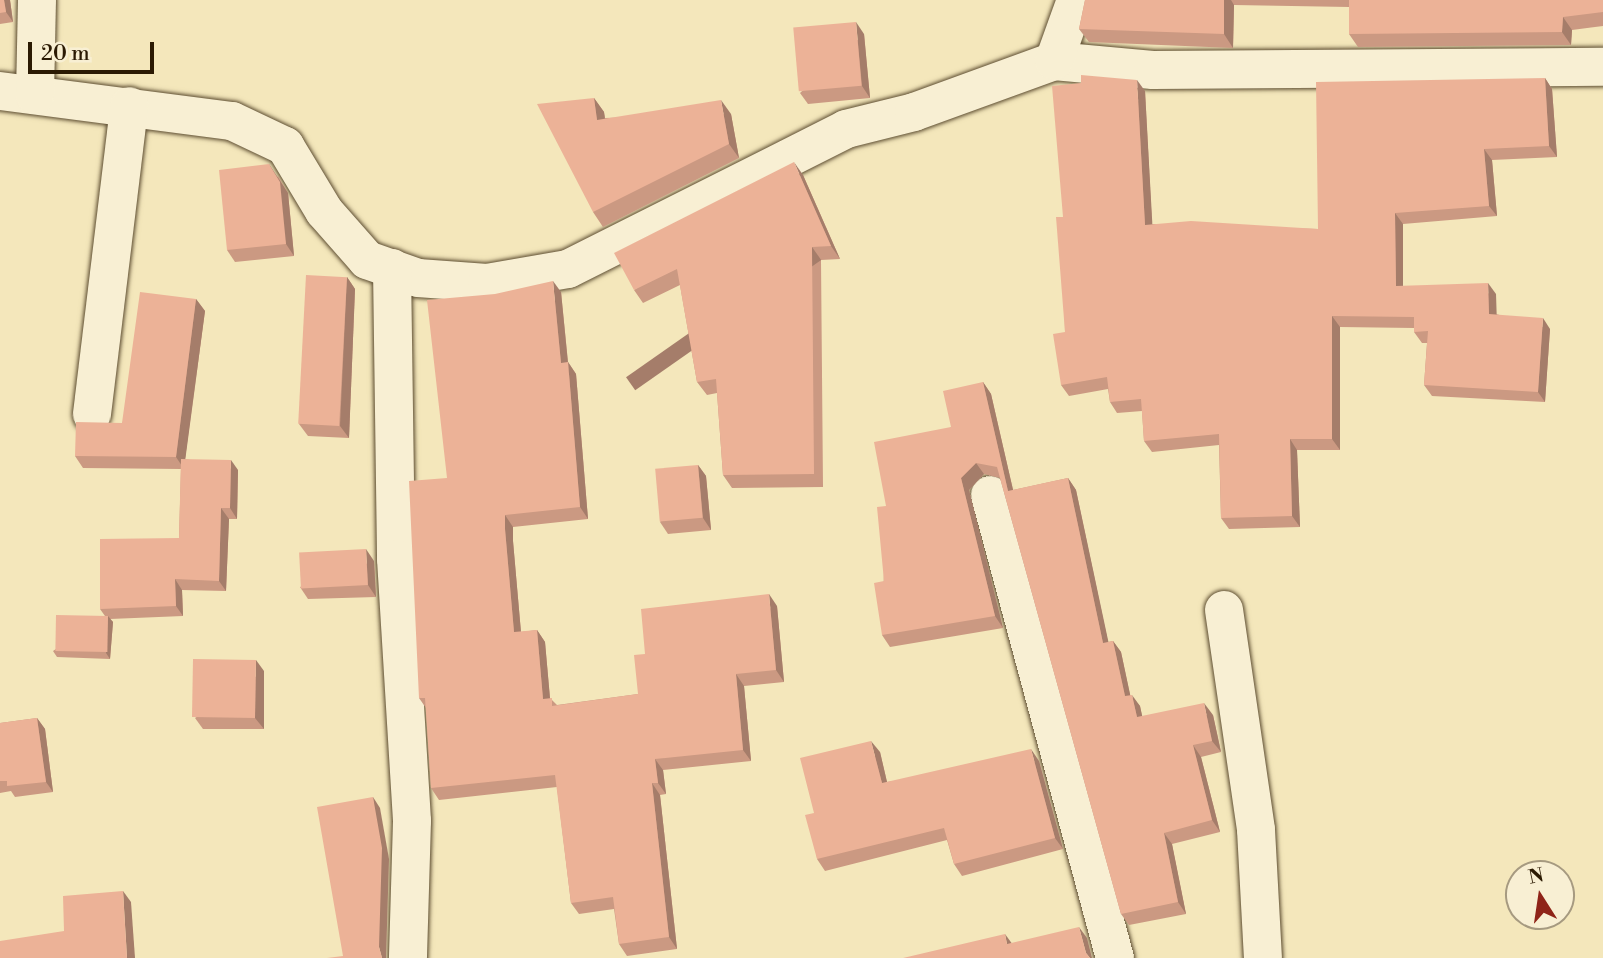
<!DOCTYPE html>
<html>
<head>
<meta charset="utf-8">
<style>
  body { margin:0 }
  #map { position:relative; width:1603px; height:958px; overflow:hidden; background:#f4e7bb; font-family:"Libre Bodoni",serif }
  div>[style] { position:absolute }
  .roads { filter:drop-shadow(0 0 2px #5d4d31) drop-shadow(0 0 2px #5d4d31) }
  .street>* { height:38px; margin:-19px; padding:0 19px; transform-origin:19px; border-radius:19px; background:#f8efd3 }
  .wall>* { inset:0; background:#cb9982 }
  .shaded-wall>* { inset:0; background:#a57d6a; transform-origin:0 0 }
  .building>* { inset:0; background:#ecb297; transform-origin:0 0 }
  span { translate:-50% -50%; white-space:nowrap; text-align:center; line-height:1.15; -webkit-text-stroke:5px #f8efd3; paint-order:stroke }
  .north { position:absolute; left:1505px; top:860px; width:70px; height:70px; box-sizing:border-box; background:#f8efd3; border:2px solid #a69a80; border-radius:50%; rotate:348deg; font-size:19px; font-weight:700; line-height:28px; text-align:center; color:#2b1a03 }
  .north::after { content:''; display:block; margin:auto; width:24px; height:32px; background:#8f2418; clip-path:polygon(50% 0,100% 100%,50% 72%,0 100%) }
  .scale { position:absolute; left:28px; top:42px; width:126px; height:32px; box-sizing:border-box; border:4px solid #2b1a03; border-top:0; padding-left:9px; font-size:21px; line-height:24px; white-space:nowrap; color:#2b1a03; -webkit-text-stroke:5px #f8efd3; paint-order:stroke }
</style>
</head>
<body>
<div id="map">
  <div class="roads">
    <div class="street">
      <i style="left:1054px;top:61px;width:99px;rotate:5.2deg"></i>
      <i style="left:1153px;top:70px;width:450px;rotate:-0.4deg"></i>
      <i style="left:0;top:91px;width:234px;rotate:7.4deg"></i>
      <i style="left:232px;top:121px;width:59px;rotate:25.3deg"></i>
      <i style="left:285px;top:146px;width:76px;rotate:59deg"></i>
      <i style="left:324px;top:211px;width:65px;rotate:48.7deg"></i>
      <i style="left:367px;top:260px;width:54px;rotate:19.4deg"></i>
      <i style="left:418px;top:278px;width:69px;rotate:4.1deg"></i>
      <i style="left:487px;top:283px;width:82px;rotate:-9.8deg"></i>
      <i style="left:568px;top:269px;width:311px;rotate:-26.7deg"></i>
      <i style="left:846px;top:129px;width:70px;rotate:-14deg"></i>
      <i style="left:914px;top:112px;width:149px;rotate:-20deg"></i>
      <i style="left:1054px;top:61px;width:65px;rotate:-70.2deg"></i>
      <i style="left:35px;top:95px;width:95px;rotate:-88.8deg"></i>
      <i style="left:392px;top:268px;width:291px;rotate:89.2deg"></i>
      <i style="left:396px;top:559px;width:262px;rotate:86.5deg"></i>
      <i style="left:412px;top:821px;width:137px;rotate:91.7deg"></i>
      <i style="left:92px;top:414px;width:310px;rotate:-83.1deg"></i>
      <i style="left:990px;top:495px;width:480px;rotate:74.9deg"></i>
      <i style="left:1224px;top:610px;width:222px;rotate:81.7deg"></i>
      <i style="left:1256px;top:830px;width:128px;rotate:86.9deg"></i>
    </div>
  </div>
  <div class="wall">
    <i style="clip-path:polygon(0 0,10px 0,13px 22px,0 24px)"></i>
    <i style="clip-path:polygon(1085px 0,1603px 0,1603px 26px,1572px 30px,1571px 45px,1358px 47px,1349px 34px,1349px 7px,1234px 5px,1233px 48px,1089px 42px,1079px 29px)"></i>
    <i style="clip-path:polygon(864px 34px,870px 98px,808px 104px,800px 93px)"></i>
    <i style="clip-path:polygon(1545px 78px,1552px 89px,1557px 157px,1492px 160px,1497px 216px,1403px 224px,1403px 286px,1496px 294px,1496px 314px,1550px 329px,1545px 402px,1432px 396px,1424px 385px,1427px 343px,1422px 343px,1414px 332px,1414px 328px,1340px 327px,1340px 450px,1297px 450px,1300px 527px,1229px 529px,1221px 518px,1219px 445px,1152px 452px,1144px 441px,1142px 411px,1117px 413px,1110px 402px,1108px 389px,1069px 396px,1061px 385px,1065px 332px,1063px 217px,1145px 91px,1152px 224px,1318px 229px)"></i>
    <i style="clip-path:polygon(594px 98px,604px 112px,605px 118px,731px 114px,739px 158px,603px 227px,593px 212px)"></i>
    <i style="clip-path:polygon(803px 175px,840px 259px,821px 260px,823px 487px,732px 488px,723px 475px,717px 393px,707px 395px,697px 382px,680px 285px,643px 303px,634px 290px)"></i>
    <i style="clip-path:polygon(278px 176px,288px 193px,294px 256px,235px 262px,227px 250px)"></i>
    <i style="clip-path:polygon(347px 277px,355px 289px,349px 438px,308px 436px,299px 424px)"></i>
    <i style="clip-path:polygon(561px 292px,568px 362px,576px 374px,588px 519px,513px 527px,513px 541px,521px 632px,537px 630px,545px 642px,550px 698px,557px 705px,638px 694px,645px 654px,777px 606px,784px 682px,744px 686px,751px 761px,663px 770px,666px 794px,660px 795px,677px 949px,627px 956px,619px 944px,614px 909px,579px 914px,571px 903px,557px 787px,439px 800px,431px 788px,426px 708px,419px 698px,447px 478px)"></i>
    <i style="clip-path:polygon(196px 299px,205px 311px,185px 459px,238px 470px,237px 519px,229px 519px,226px 591px,182px 590px,183px 616px,110px 619px,113px 622px,110px 659px,57px 657px,53px 651px,105px 616px,100px 609px,179px 538px,181px 469px,83px 468px,75px 456px,122px 423px)"></i>
    <i style="clip-path:polygon(983px 382px,991px 394px,1013px 490px,1068px 478px,1076px 490px,1108px 642px,1113px 641px,1121px 652px,1130px 695px,1140px 706px,1142px 716px,1213px 715px,1221px 752px,1201px 757px,1220px 832px,1172px 844px,1186px 914px,1129px 925px,1121px 914px,1000px 478px,984px 474px,969px 490px,1003px 628px,890px 647px,882px 635px,886px 506px,951px 427px)"></i>
    <i style="clip-path:polygon(698px 465px,706px 476px,711px 530px,668px 534px,660px 522px)"></i>
    <i style="clip-path:polygon(374px 561px,376px 597px,308px 599px,300px 587px)"></i>
    <i style="clip-path:polygon(264px 671px,264px 729px,203px 729px,195px 718px)"></i>
    <i style="clip-path:polygon(37px 718px,45px 729px,53px 792px,15px 797px,11px 791px,0 793px,0 723px)"></i>
    <i style="clip-path:polygon(880px 752px,887px 782px,1039px 761px,1063px 849px,962px 876px,954px 864px,947px 840px,825px 871px,817px 859px,814px 813px)"></i>
  </div>
  <div class="shaded-wall">
    <i style="clip-path:polygon(4px 0,10px 0,13px 22px,6px 12px)"></i>
    <i style="clip-path:polygon(1224px 0,1231px 0,1234px 5px,1233px 48px,1224px 34px)"></i>
    <i style="clip-path:polygon(1563px 17px,1572px 30px,1571px 45px,1562px 32px)"></i>
    <i style="clip-path:polygon(856px 22px,864px 34px,870px 98px,862px 86px)"></i>
    <i style="clip-path:polygon(1545px 78px,1552px 89px,1557px 157px,1549px 146px)"></i>
    <i style="clip-path:polygon(1137px 80px,1145px 91px,1153px 236px,1145px 225px)"></i>
    <i style="clip-path:polygon(594px 98px,604px 112px,607px 134px,597px 120px)"></i>
    <i style="clip-path:polygon(721px 100px,731px 114px,739px 158px,729px 144px)"></i>
    <i style="clip-path:polygon(1484px 149px,1492px 160px,1497px 216px,1489px 206px)"></i>
    <i style="clip-path:polygon(794px 162px,803px 175px,840px 259px,831px 246px)"></i>
    <i style="clip-path:polygon(269px 164px,288px 193px,294px 256px,286px 244px)"></i>
    <i style="clip-path:polygon(1395px 213px,1403px 224px,1403px 297px,1396px 286px)"></i>
    <i style="left:812px;top:247px;width:16px;height:227px;rotate:55deg"></i>
    <i style="clip-path:polygon(347px 277px,355px 289px,349px 438px,340px 426px)"></i>
    <i style="clip-path:polygon(553px 281px,561px 292px,569px 374px,561px 363px)"></i>
    <i style="clip-path:polygon(1488px 283px,1496px 294px,1497px 325px,1489px 314px)"></i>
    <i style="clip-path:polygon(196px 299px,205px 311px,184px 469px,176px 457px)"></i>
    <i style="clip-path:polygon(1332px 316px,1340px 327px,1340px 450px,1332px 439px)"></i>
    <i style="clip-path:polygon(1543px 318px,1550px 329px,1545px 402px,1538px 392px)"></i>
    <i style="clip-path:polygon(568px 362px,576px 374px,588px 519px,580px 507px)"></i>
    <i style="clip-path:polygon(983px 382px,991px 394px,1016px 503px,1008px 491px)"></i>
    <i style="clip-path:polygon(1290px 439px,1297px 450px,1300px 527px,1292px 516px)"></i>
    <i style="clip-path:polygon(231px 460px,238px 470px,237px 519px,230px 508px)"></i>
    <i style="clip-path:polygon(976px 463px,984px 474px,969px 490px,1003px 628px,995px 616px,961px 478px)"></i>
    <i style="clip-path:polygon(698px 465px,706px 476px,711px 530px,703px 518px)"></i>
    <i style="clip-path:polygon(1068px 478px,1076px 490px,1111px 654px,1103px 643px)"></i>
    <i style="clip-path:polygon(221px 508px,229px 519px,226px 591px,219px 581px)"></i>
    <i style="clip-path:polygon(505px 515px,513px 527px,513px 541px,522px 644px,514px 632px,505px 529px)"></i>
    <i style="clip-path:polygon(366px 549px,374px 561px,376px 597px,368px 585px)"></i>
    <i style="clip-path:polygon(175px 579px,182px 590px,183px 616px,176px 606px)"></i>
    <i style="clip-path:polygon(769px 594px,777px 606px,784px 682px,776px 670px)"></i>
    <i style="clip-path:polygon(108px 616px,113px 622px,110px 659px,106px 653px)"></i>
    <i style="clip-path:polygon(537px 630px,545px 642px,551px 710px,543px 699px)"></i>
    <i style="clip-path:polygon(1113px 641px,1121px 652px,1133px 708px,1125px 696px)"></i>
    <i style="clip-path:polygon(256px 660px,264px 671px,264px 729px,255px 718px)"></i>
    <i style="clip-path:polygon(736px 674px,744px 686px,751px 761px,743px 750px)"></i>
    <i style="clip-path:polygon(1132px 695px,1140px 706px,1145px 729px,1137px 717px)"></i>
    <i style="clip-path:polygon(1204px 703px,1213px 715px,1221px 752px,1212px 741px)"></i>
    <i style="clip-path:polygon(37px 718px,45px 729px,53px 792px,46px 782px)"></i>
    <i style="clip-path:polygon(871px 741px,880px 752px,890px 795px,882px 783px)"></i>
    <i style="clip-path:polygon(1193px 745px,1201px 757px,1220px 832px,1212px 820px)"></i>
    <i style="clip-path:polygon(1031px 749px,1039px 761px,1063px 849px,1055px 838px)"></i>
    <i style="clip-path:polygon(655px 759px,663px 770px,666px 794px,658px 783px)"></i>
    <i style="clip-path:polygon(652px 783px,660px 795px,677px 949px,669px 937px)"></i>
    <i style="clip-path:polygon(373px 797px,380px 808px,389px 859px,386px 958px,382px 958px,379px 947px)"></i>
    <i style="clip-path:polygon(1164px 833px,1172px 844px,1186px 914px,1178px 902px)"></i>
    <i style="clip-path:polygon(123px 891px,131px 902px,135px 958px,127px 958px)"></i>
    <i style="clip-path:polygon(1079px 927px,1087px 938px,1092px 958px,1090px 958px,1086px 953px)"></i>
    <i style="clip-path:polygon(1005px 934px,1013px 945px,1007px 944px)"></i>
  </div>
  <div class="building">
    <i style="clip-path:polygon(0 0,4px 0,6px 12px,0 13px)"></i>
    <i style="clip-path:polygon(1085px 0,1224px 0,1224px 34px,1079px 29px)"></i>
    <i style="clip-path:polygon(1349px 0,1603px 0,1603px 12px,1563px 17px,1562px 32px,1349px 34px)"></i>
    <i style="left:856px;top:22px;width:64px;height:63px;rotate:85deg"></i>
    <i style="clip-path:polygon(1081px 75px,1137px 80px,1145px 225px,1191px 221px,1318px 229px,1316px 82px,1545px 78px,1549px 146px,1484px 149px,1489px 206px,1395px 213px,1396px 286px,1488px 283px,1489px 314px,1543px 318px,1538px 392px,1424px 385px,1428px 331px,1414px 332px,1414px 317px,1332px 316px,1332px 439px,1290px 439px,1292px 516px,1221px 518px,1219px 434px,1144px 441px,1141px 399px,1110px 402px,1107px 377px,1061px 385px,1053px 334px,1065px 332px,1056px 217px,1063px 217px,1052px 86px,1081px 83px)"></i>
    <i style="clip-path:polygon(594px 98px,597px 120px,721px 100px,729px 144px,593px 212px,537px 104px)"></i>
    <i style="clip-path:polygon(794px 162px,831px 246px,812px 247px,814px 474px,723px 475px,716px 379px,697px 382px,677px 269px,634px 290px,614px 253px)"></i>
    <i style="clip-path:polygon(269px 164px,280px 182px,286px 244px,227px 250px,219px 170px)"></i>
    <i style="left:306px;top:275px;width:41px;height:149px;rotate:3deg"></i>
    <i style="clip-path:polygon(553px 281px,561px 363px,568px 362px,580px 507px,505px 515px,505px 529px,514px 632px,537px 630px,543px 699px,552px 698px,552px 706px,638px 694px,634px 655px,645px 654px,641px 609px,769px 594px,776px 670px,736px 674px,743px 750px,655px 759px,658px 783px,652px 783px,669px 937px,619px 944px,613px 897px,571px 903px,555px 775px,431px 788px,425px 698px,419px 698px,409px 481px,447px 478px,427px 300px,495px 294px)"></i>
    <i style="clip-path:polygon(140px 292px,196px 299px,176px 457px,75px 456px,76px 422px,122px 423px)"></i>
    <i style="clip-path:polygon(983px 382px,1008px 491px,1068px 478px,1103px 643px,1113px 641px,1125px 696px,1132px 695px,1137px 717px,1204px 703px,1212px 741px,1193px 745px,1212px 820px,1164px 833px,1178px 902px,1121px 914px,997px 467px,976px 463px,961px 478px,995px 616px,882px 635px,874px 583px,884px 581px,877px 507px,886px 506px,874px 442px,951px 427px,943px 391px)"></i>
    <i style="clip-path:polygon(181px 459px,231px 460px,230px 508px,221px 508px,219px 581px,175px 579px,176px 606px,100px 609px,100px 539px,179px 538px)"></i>
    <i style="left:698px;top:465px;width:53px;height:43px;rotate:85deg"></i>
    <i style="left:366px;top:549px;width:36px;height:67px;rotate:87deg"></i>
    <i style="left:56px;top:615px;width:52px;height:36px;rotate:1deg"></i>
    <i style="left:256px;top:660px;width:58px;height:63px;rotate:91deg"></i>
    <i style="clip-path:polygon(37px 718px,46px 782px,7px 786px,7px 781px,0 781px,0 723px)"></i>
    <i style="clip-path:polygon(871px 741px,882px 783px,1031px 749px,1055px 838px,954px 864px,944px 828px,817px 859px,805px 815px,814px 813px,800px 758px)"></i>
    <i style="clip-path:polygon(373px 797px,382px 848px,379px 947px,382px 958px,327px 958px,343px 956px,317px 807px)"></i>
    <i style="clip-path:polygon(123px 891px,127px 958px,0 958px,0 941px,64px 931px,63px 896px)"></i>
    <i style="clip-path:polygon(1079px 927px,1086px 953px,1090px 958px,903px 958px,1005px 934px,1007px 944px)"></i>
  </div>
  <div class="north">N</div>
  <div class="scale">20 m</div>
</div>
</body>
</html>
